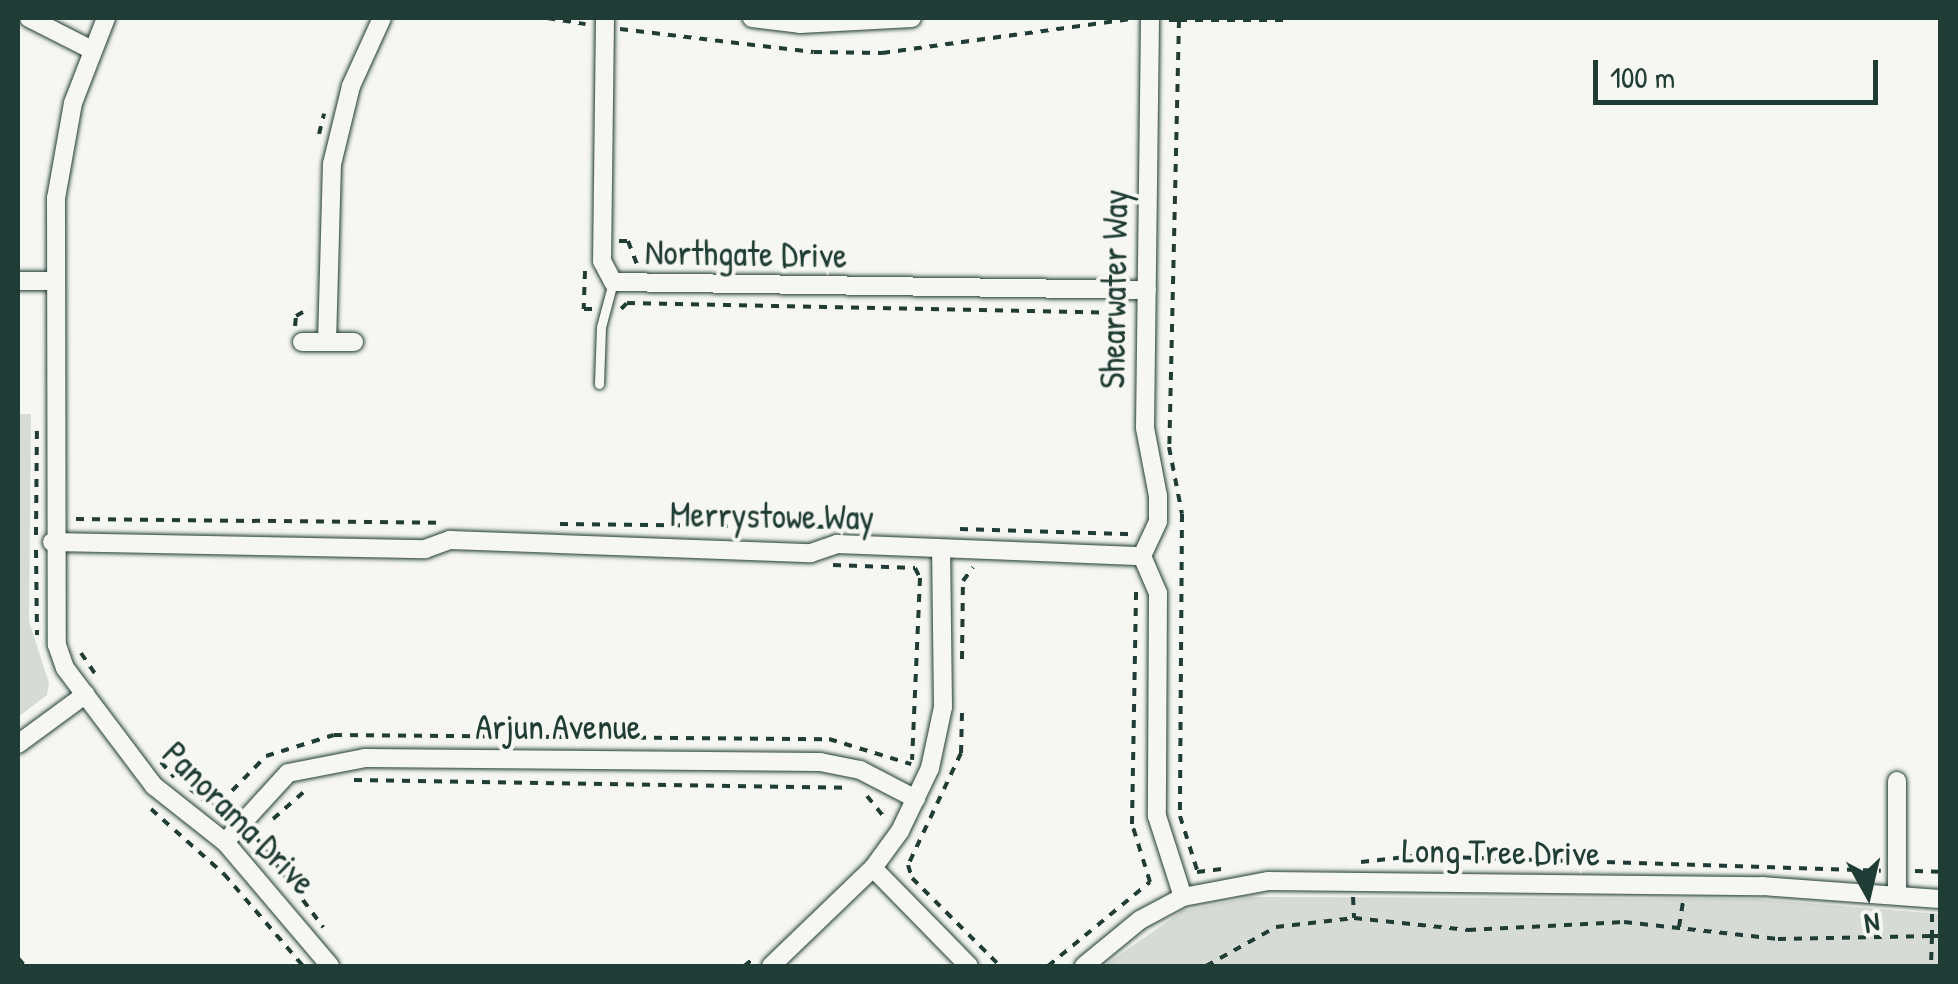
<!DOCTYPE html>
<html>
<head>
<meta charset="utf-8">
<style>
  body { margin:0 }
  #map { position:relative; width:1958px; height:984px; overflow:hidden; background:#f6f6f2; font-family:"Patrick Hand",sans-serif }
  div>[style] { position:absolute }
  .green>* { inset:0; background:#d6dbd6 }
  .path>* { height:4px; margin-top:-2px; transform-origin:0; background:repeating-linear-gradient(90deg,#1f3d34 0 8px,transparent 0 16px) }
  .roads { filter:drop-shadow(0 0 2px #1f3d34) drop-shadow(0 0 2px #1f3d34) }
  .lane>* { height:9px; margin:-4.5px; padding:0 4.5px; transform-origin:4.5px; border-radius:4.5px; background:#f6f6f2 }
  .street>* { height:18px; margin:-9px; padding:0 9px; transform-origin:9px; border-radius:9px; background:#f6f6f2 }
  span { translate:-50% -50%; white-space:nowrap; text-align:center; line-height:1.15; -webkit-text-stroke:8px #f6f6f2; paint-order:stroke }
  .street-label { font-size:35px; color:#1f3d34 }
  .frame { position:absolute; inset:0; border:20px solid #1f3d34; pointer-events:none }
  .north { position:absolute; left:1818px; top:844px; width:100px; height:100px; -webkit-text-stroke:8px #f6f6f2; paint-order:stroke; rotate:172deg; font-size:28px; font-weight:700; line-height:40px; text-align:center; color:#1f3d34 }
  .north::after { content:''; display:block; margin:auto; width:35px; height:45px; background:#1f3d34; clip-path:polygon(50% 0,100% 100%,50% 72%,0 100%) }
  .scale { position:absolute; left:1593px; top:60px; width:285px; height:45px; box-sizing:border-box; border:5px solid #1f3d34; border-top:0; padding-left:12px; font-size:30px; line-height:35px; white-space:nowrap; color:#1f3d34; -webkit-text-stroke:8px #f6f6f2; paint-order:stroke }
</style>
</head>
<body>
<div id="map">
  <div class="green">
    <i style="clip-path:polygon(18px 414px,31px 414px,29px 621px,49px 683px,47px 695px,18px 717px)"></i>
    <i style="clip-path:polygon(1252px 897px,1757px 899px,1940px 914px,1940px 966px,1104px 966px,1182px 911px)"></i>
  </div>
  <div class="path">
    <i style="left:75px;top:18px;width:4px"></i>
    <i style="left:547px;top:18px;width:39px;rotate:9deg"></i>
    <i style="left:1169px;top:20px;width:10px"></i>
    <i style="left:1179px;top:20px;width:427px;rotate:91.3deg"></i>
    <i style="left:1169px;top:447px;width:68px;rotate:79deg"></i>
    <i style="left:1182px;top:514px;width:302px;rotate:90.4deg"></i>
    <i style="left:1180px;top:816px;width:60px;rotate:72.5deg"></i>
    <i style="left:1179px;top:20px;width:109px"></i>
    <i style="left:620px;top:29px;width:195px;rotate:6.8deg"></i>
    <i style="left:814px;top:52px;width:68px;rotate:0.8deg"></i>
    <i style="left:882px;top:53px;width:251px;rotate:-7.8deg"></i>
    <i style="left:319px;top:134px;width:21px;rotate:-76deg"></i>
    <i style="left:619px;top:241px;width:9px"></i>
    <i style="left:628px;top:241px;width:25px;rotate:69deg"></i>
    <i style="left:585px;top:271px;width:38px;rotate:92deg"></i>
    <i style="left:584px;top:309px;width:8px"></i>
    <i style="left:621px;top:309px;width:8px;rotate:-45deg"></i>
    <i style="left:627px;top:303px;width:501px;rotate:1.14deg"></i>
    <i style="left:295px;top:326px;width:10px;rotate:-84deg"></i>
    <i style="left:296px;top:316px;width:16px;rotate:-30deg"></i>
    <i style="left:76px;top:519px;width:365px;rotate:0.6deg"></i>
    <i style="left:560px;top:524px;width:266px;rotate:0.6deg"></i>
    <i style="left:960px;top:529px;width:173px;rotate:1.7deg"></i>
    <i style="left:36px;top:535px;width:110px;rotate:-89.5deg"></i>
    <i style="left:36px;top:550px;width:85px;rotate:89.3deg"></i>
    <i style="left:833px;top:565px;width:82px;rotate:2.1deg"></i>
    <i style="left:915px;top:568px;width:11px;rotate:63deg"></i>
    <i style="left:920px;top:578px;width:182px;rotate:92.5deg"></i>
    <i style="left:81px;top:653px;width:25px;rotate:56deg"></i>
    <i style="left:962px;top:659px;width:78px;rotate:-89.3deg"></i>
    <i style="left:963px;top:581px;width:17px;rotate:-54deg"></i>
    <i style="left:962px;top:713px;width:40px;rotate:91.4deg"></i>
    <i style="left:961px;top:753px;width:124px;rotate:115.3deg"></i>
    <i style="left:908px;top:865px;width:14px;rotate:73deg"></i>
    <i style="left:912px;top:878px;width:124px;rotate:45deg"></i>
    <i style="left:161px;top:762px;width:20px;rotate:49deg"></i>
    <i style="left:354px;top:780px;width:496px;rotate:0.9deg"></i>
    <i style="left:190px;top:789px;width:18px;rotate:38deg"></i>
    <i style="left:204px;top:800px;width:17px;rotate:7deg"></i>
    <i style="left:221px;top:802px;width:64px;rotate:-45.6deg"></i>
    <i style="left:266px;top:756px;width:71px;rotate:-17.2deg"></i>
    <i style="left:334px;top:735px;width:495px;rotate:0.5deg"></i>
    <i style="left:829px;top:739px;width:86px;rotate:17deg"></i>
    <i style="left:867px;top:796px;width:28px;rotate:51deg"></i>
    <i style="left:213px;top:803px;width:19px;rotate:47deg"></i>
    <i style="left:151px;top:809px;width:98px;rotate:41.7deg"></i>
    <i style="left:224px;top:874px;width:121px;rotate:49.3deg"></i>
    <i style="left:273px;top:819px;width:45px;rotate:-41.4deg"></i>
    <i style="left:255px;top:836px;width:114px;rotate:53.2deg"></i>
    <i style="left:1361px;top:862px;width:54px;rotate:-6.3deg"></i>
    <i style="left:1415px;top:856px;width:466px;rotate:1.8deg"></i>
    <i style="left:1915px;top:871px;width:25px;rotate:2deg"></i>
    <i style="left:1197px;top:872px;width:25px;rotate:-7deg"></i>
    <i style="left:1353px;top:897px;width:21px;rotate:87deg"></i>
    <i style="left:1932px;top:914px;width:22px;rotate:90deg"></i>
    <i style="left:1932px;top:936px;width:8px"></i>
    <i style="left:1679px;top:927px;width:25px;rotate:-81deg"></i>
    <i style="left:18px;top:958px;width:11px;rotate:49deg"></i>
    <i style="left:744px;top:966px;width:11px;rotate:-38deg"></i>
    <i style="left:1048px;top:966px;width:132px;rotate:-39.5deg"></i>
    <i style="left:1150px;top:882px;width:61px;rotate:-107.2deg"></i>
    <i style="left:1132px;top:824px;width:235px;rotate:-89deg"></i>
    <i style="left:1206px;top:966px;width:80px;rotate:-29.1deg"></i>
    <i style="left:1276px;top:927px;width:79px;rotate:-6.6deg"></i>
    <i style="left:1354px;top:918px;width:115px;rotate:6deg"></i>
    <i style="left:1468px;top:930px;width:156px;rotate:-2.9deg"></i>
    <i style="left:1624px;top:922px;width:155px;rotate:6.3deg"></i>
    <i style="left:1778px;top:939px;width:154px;rotate:-1.1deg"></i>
    <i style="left:1932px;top:936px;width:30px;rotate:92deg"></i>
  </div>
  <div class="roads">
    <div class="lane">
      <i style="left:599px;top:384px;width:57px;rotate:-88deg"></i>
      <i style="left:601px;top:327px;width:47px;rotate:-75.1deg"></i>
    </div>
    <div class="street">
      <i style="left:29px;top:18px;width:68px;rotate:26.9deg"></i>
      <i style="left:106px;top:18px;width:91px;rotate:111.2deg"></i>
      <i style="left:73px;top:103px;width:97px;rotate:100.1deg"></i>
      <i style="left:56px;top:198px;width:447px;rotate:89.9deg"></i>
      <i style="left:57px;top:645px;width:24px;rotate:71deg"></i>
      <i style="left:65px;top:668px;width:148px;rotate:53deg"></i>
      <i style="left:154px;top:786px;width:90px;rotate:38.3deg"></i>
      <i style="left:225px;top:842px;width:162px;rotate:49.7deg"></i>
      <i style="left:605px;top:18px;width:243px;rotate:90.7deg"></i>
      <i style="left:602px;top:261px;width:24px;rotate:62deg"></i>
      <i style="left:613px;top:282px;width:534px;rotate:0.86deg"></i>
      <i style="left:752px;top:18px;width:48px;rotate:7.1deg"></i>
      <i style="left:800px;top:24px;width:112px;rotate:-3.1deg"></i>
      <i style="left:18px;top:281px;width:35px"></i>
      <i style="left:302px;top:342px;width:52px"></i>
      <i style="left:327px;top:342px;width:178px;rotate:-88.4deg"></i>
      <i style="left:332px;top:164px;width:80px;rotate:-76.3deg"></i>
      <i style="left:351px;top:86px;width:75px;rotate:-65.5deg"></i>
      <i style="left:52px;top:542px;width:373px;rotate:1.1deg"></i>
      <i style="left:425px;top:549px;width:27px;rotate:-20deg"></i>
      <i style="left:450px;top:540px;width:361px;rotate:2.1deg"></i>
      <i style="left:811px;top:553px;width:28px;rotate:-19deg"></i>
      <i style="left:837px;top:544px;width:305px;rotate:2.3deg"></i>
      <i style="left:1142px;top:556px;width:40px;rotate:66.6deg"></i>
      <i style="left:1158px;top:593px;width:223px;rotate:90.3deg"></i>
      <i style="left:1157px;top:816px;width:85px;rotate:72.2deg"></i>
      <i style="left:1142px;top:556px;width:38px;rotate:-65deg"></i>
      <i style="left:1158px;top:521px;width:25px;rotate:-90deg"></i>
      <i style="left:1158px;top:496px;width:69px;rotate:-100.8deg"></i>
      <i style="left:1145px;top:428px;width:410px;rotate:-89.3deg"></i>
      <i style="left:18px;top:744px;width:84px;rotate:-36.3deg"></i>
      <i style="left:225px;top:842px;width:93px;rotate:-47.6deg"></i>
      <i style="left:288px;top:773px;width:78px;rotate:-11deg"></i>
      <i style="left:365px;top:758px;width:455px;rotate:0.5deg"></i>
      <i style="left:820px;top:762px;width:41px;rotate:11.3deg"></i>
      <i style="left:860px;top:770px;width:63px;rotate:27.4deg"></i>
      <i style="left:873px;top:868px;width:137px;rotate:45.6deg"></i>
      <i style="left:1897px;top:895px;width:114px;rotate:-90deg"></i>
      <i style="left:771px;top:966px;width:141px;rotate:-43.9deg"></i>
      <i style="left:873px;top:868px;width:46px;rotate:-53.9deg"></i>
      <i style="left:900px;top:831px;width:70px;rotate:-64.5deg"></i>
      <i style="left:930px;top:768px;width:62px;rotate:-78deg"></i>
      <i style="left:943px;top:707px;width:157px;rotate:-90.7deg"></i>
      <i style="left:1084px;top:966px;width:72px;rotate:-39.4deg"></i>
      <i style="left:1140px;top:920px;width:49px;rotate:-28.1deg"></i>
      <i style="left:1183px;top:897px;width:86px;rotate:-10.7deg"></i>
      <i style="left:1268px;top:881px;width:494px;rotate:0.6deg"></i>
      <i style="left:1762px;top:886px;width:178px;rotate:4.2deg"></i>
    </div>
  </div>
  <div class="street-label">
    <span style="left:746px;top:254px;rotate:1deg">Northgate Drive</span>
    <span style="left:1114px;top:289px;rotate:-89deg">Shearwater Way</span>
    <span style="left:772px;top:516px;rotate:1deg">Merrystowe Way</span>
    <span style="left:558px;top:727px">Arjun Avenue</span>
    <span style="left:239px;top:818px;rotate:45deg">Panorama Drive</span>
    <span style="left:1501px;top:852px;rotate:1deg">Long Tree Drive</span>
  </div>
  <div class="frame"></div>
  <div class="north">N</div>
  <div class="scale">100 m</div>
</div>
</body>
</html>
